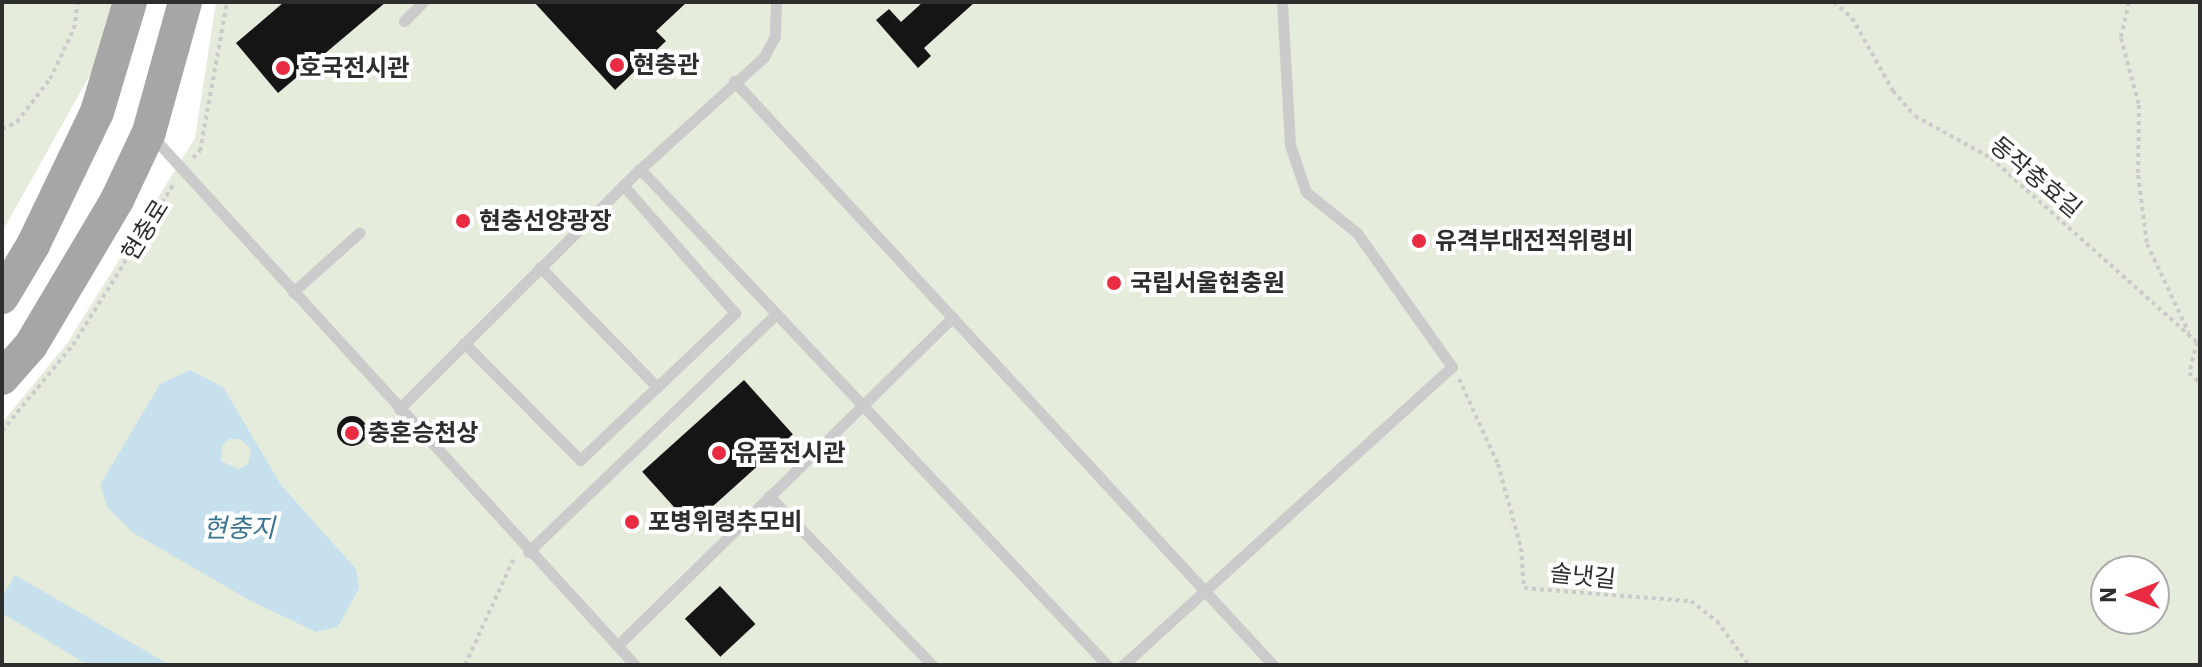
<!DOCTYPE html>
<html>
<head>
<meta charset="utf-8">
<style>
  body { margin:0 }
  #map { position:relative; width:2202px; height:667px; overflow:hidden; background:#fff; font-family:"IBM Plex Sans","Noto Sans KR",sans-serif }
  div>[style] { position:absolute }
  .green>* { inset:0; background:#e5ecdc }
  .water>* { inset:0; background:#c7e0ed }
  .building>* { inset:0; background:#151515; transform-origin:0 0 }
  .round { border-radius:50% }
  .path>* { height:4px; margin-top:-2px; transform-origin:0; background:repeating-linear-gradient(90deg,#cbcbcb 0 4px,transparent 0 8px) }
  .service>* { height:11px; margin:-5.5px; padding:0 5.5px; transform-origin:5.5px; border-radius:5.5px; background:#cbcbcb }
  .primary>* { height:34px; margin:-17px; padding:0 17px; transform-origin:17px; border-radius:17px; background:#a6a6a6 }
  .dots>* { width:22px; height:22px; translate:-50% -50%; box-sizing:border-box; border:4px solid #fff; border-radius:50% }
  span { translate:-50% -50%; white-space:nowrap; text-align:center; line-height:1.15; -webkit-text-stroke:8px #fff; paint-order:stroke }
  .poi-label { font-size:24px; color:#2e2e2e; font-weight:700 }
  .left { translate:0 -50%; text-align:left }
  .street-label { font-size:24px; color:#2e2e2e }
  .water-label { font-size:26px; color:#3a7493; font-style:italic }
  .frame { position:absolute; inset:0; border:4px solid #2e2e2e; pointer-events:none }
  .north { position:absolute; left:2090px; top:555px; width:80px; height:80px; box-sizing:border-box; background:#fff; border:2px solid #ababab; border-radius:50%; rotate:270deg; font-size:22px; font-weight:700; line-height:32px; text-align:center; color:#2e2e2e }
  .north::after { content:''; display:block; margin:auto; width:28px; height:36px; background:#ea2c42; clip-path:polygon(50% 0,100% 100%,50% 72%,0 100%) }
</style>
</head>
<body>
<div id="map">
  <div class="green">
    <i style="clip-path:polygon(2px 2px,116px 2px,108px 43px,2px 232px)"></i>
    <i style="clip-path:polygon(evenodd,216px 2px,2200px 2px,2200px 665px,2px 665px,2px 423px,68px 342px,195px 138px,216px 2px,2106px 571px,2154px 571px,2154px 619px,2106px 619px,2106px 571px)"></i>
  </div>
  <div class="water">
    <i style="clip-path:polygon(evenodd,190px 370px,223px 387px,281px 485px,356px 569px,359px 588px,338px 627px,316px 632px,249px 600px,132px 532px,108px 508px,100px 485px,160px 384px,190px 370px,229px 439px,240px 439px,251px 449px,248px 464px,239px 469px,221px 461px,222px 446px,229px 439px)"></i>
    <i style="clip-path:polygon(15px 575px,170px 665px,88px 665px,2px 613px,2px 597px)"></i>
  </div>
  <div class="building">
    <i style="clip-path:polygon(284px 2px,386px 2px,278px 93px,236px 43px)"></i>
    <i style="clip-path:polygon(534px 2px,687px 2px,656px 31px,666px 41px,615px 90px)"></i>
    <i style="clip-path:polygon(923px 2px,975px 2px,924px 48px,931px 56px,918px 68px,876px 20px,889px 9px,901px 22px)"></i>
    <i style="left:744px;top:380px;width:73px;height:137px;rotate:48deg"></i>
    <i class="round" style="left:337px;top:416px;width:30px;height:30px"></i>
    <i style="left:720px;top:586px;width:52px;height:48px;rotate:47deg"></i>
  </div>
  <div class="path">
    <i style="left:1834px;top:2px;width:24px;rotate:42deg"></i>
    <i style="left:1852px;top:18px;width:84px;rotate:60.7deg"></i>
    <i style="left:1893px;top:91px;width:33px;rotate:49deg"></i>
    <i style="left:1915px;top:116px;width:87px;rotate:28.9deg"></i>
    <i style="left:1991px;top:158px;width:276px;rotate:41.8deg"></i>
    <i style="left:2197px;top:342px;width:32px;rotate:104deg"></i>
    <i style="left:2189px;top:373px;width:15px;rotate:42deg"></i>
    <i style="left:2129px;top:2px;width:37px;rotate:103deg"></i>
    <i style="left:2121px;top:38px;width:69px;rotate:75deg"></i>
    <i style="left:2139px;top:105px;width:70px;rotate:90.8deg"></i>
    <i style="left:2138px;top:175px;width:70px;rotate:82.6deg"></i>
    <i style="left:2147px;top:244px;width:98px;rotate:64.7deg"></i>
    <i style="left:2px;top:129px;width:17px;rotate:-25deg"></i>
    <i style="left:17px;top:122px;width:54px;rotate:-52.5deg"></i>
    <i style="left:50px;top:79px;width:55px;rotate:-64.4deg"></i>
    <i style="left:74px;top:29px;width:27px;rotate:-82deg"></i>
    <i style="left:193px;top:158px;width:10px;rotate:-45deg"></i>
    <i style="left:200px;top:151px;width:151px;rotate:-79.7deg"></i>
    <i style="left:1459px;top:379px;width:94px;rotate:65.4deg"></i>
    <i style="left:1498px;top:464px;width:87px;rotate:74.7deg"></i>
    <i style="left:1521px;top:548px;width:40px;rotate:85.7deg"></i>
    <i style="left:1524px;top:588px;width:168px;rotate:4.5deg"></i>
    <i style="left:1691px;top:601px;width:33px;rotate:38deg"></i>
    <i style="left:1717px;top:621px;width:54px;rotate:54deg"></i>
    <i style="left:2px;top:431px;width:112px;rotate:-50.5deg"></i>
    <i style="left:73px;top:345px;width:189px;rotate:-58deg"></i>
    <i style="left:465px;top:665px;width:118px;rotate:-65.4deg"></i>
  </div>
  <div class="service">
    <i style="left:776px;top:2px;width:34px;rotate:92deg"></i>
    <i style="left:775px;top:36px;width:24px;rotate:118deg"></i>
    <i style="left:764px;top:57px;width:167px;rotate:137.9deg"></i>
    <i style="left:640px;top:169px;width:681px;rotate:46.72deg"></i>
    <i style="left:404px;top:21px;width:27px;rotate:-45deg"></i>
    <i style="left:734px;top:81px;width:795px;rotate:47.29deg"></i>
    <i style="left:153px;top:137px;width:715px;rotate:47.61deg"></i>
    <i style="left:540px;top:267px;width:168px;rotate:45.7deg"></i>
    <i style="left:293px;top:292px;width:89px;rotate:-41.8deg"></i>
    <i style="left:464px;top:343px;width:165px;rotate:45.2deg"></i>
    <i style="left:580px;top:460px;width:214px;rotate:-43.5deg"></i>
    <i style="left:735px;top:313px;width:170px;rotate:-131.2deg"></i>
    <i style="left:399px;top:409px;width:340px;rotate:-44.9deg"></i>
    <i style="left:769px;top:496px;width:235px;rotate:46deg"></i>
    <i style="left:528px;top:552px;width:344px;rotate:-43.8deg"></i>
    <i style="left:617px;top:646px;width:470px;rotate:-44.4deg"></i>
    <i style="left:1123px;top:665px;width:444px;rotate:-42.2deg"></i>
    <i style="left:1452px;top:367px;width:164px;rotate:-125.3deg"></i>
    <i style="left:1357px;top:233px;width:65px;rotate:-141.2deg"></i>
    <i style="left:1306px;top:192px;width:50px;rotate:-108.8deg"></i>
    <i style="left:1290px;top:145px;width:143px;rotate:-93.2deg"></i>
  </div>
  <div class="primary">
    <i style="left:2px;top:297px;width:61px;rotate:-59.2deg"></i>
    <i style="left:33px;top:245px;width:148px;rotate:-64.3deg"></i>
    <i style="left:97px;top:112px;width:115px;rotate:-73.3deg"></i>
    <i style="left:2px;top:378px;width:44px;rotate:-48.7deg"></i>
    <i style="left:31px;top:345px;width:169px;rotate:-59.3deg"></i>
    <i style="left:117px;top:200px;width:75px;rotate:-64.8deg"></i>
    <i style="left:149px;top:132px;width:135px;rotate:-74.5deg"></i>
  </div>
  <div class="dots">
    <i style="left:617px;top:65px;background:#ea2c42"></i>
    <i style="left:283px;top:68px;background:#ea2c42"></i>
    <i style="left:463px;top:221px;background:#ea2c42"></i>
    <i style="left:1419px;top:241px;background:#ea2c42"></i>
    <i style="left:1114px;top:283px;background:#ea2c42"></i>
    <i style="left:352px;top:433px;background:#ea2c42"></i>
    <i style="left:719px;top:453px;background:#ea2c42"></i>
    <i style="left:632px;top:522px;background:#ea2c42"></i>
  </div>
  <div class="poi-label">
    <span class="left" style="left:633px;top:65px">현충관</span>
    <span class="left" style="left:299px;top:68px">호국전시관</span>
    <span class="left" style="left:479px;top:221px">현충선양광장</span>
    <span class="left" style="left:1435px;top:241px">유격부대전적위령비</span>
    <span class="left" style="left:1130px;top:283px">국립서울현충원</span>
    <span class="left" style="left:368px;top:433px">충혼승천상</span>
    <span class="left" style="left:735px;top:453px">유품전시관</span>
    <span class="left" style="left:648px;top:522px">포병위령추모비</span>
  </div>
  <div class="street-label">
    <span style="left:2036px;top:177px;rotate:40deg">동작충효길</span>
    <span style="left:145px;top:230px;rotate:-58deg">현충로</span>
    <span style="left:1583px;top:576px;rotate:6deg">솔냇길</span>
  </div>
  <div class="water-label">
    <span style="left:239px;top:528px">현충지</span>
  </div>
  <div class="frame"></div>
  <div class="north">N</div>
</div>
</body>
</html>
